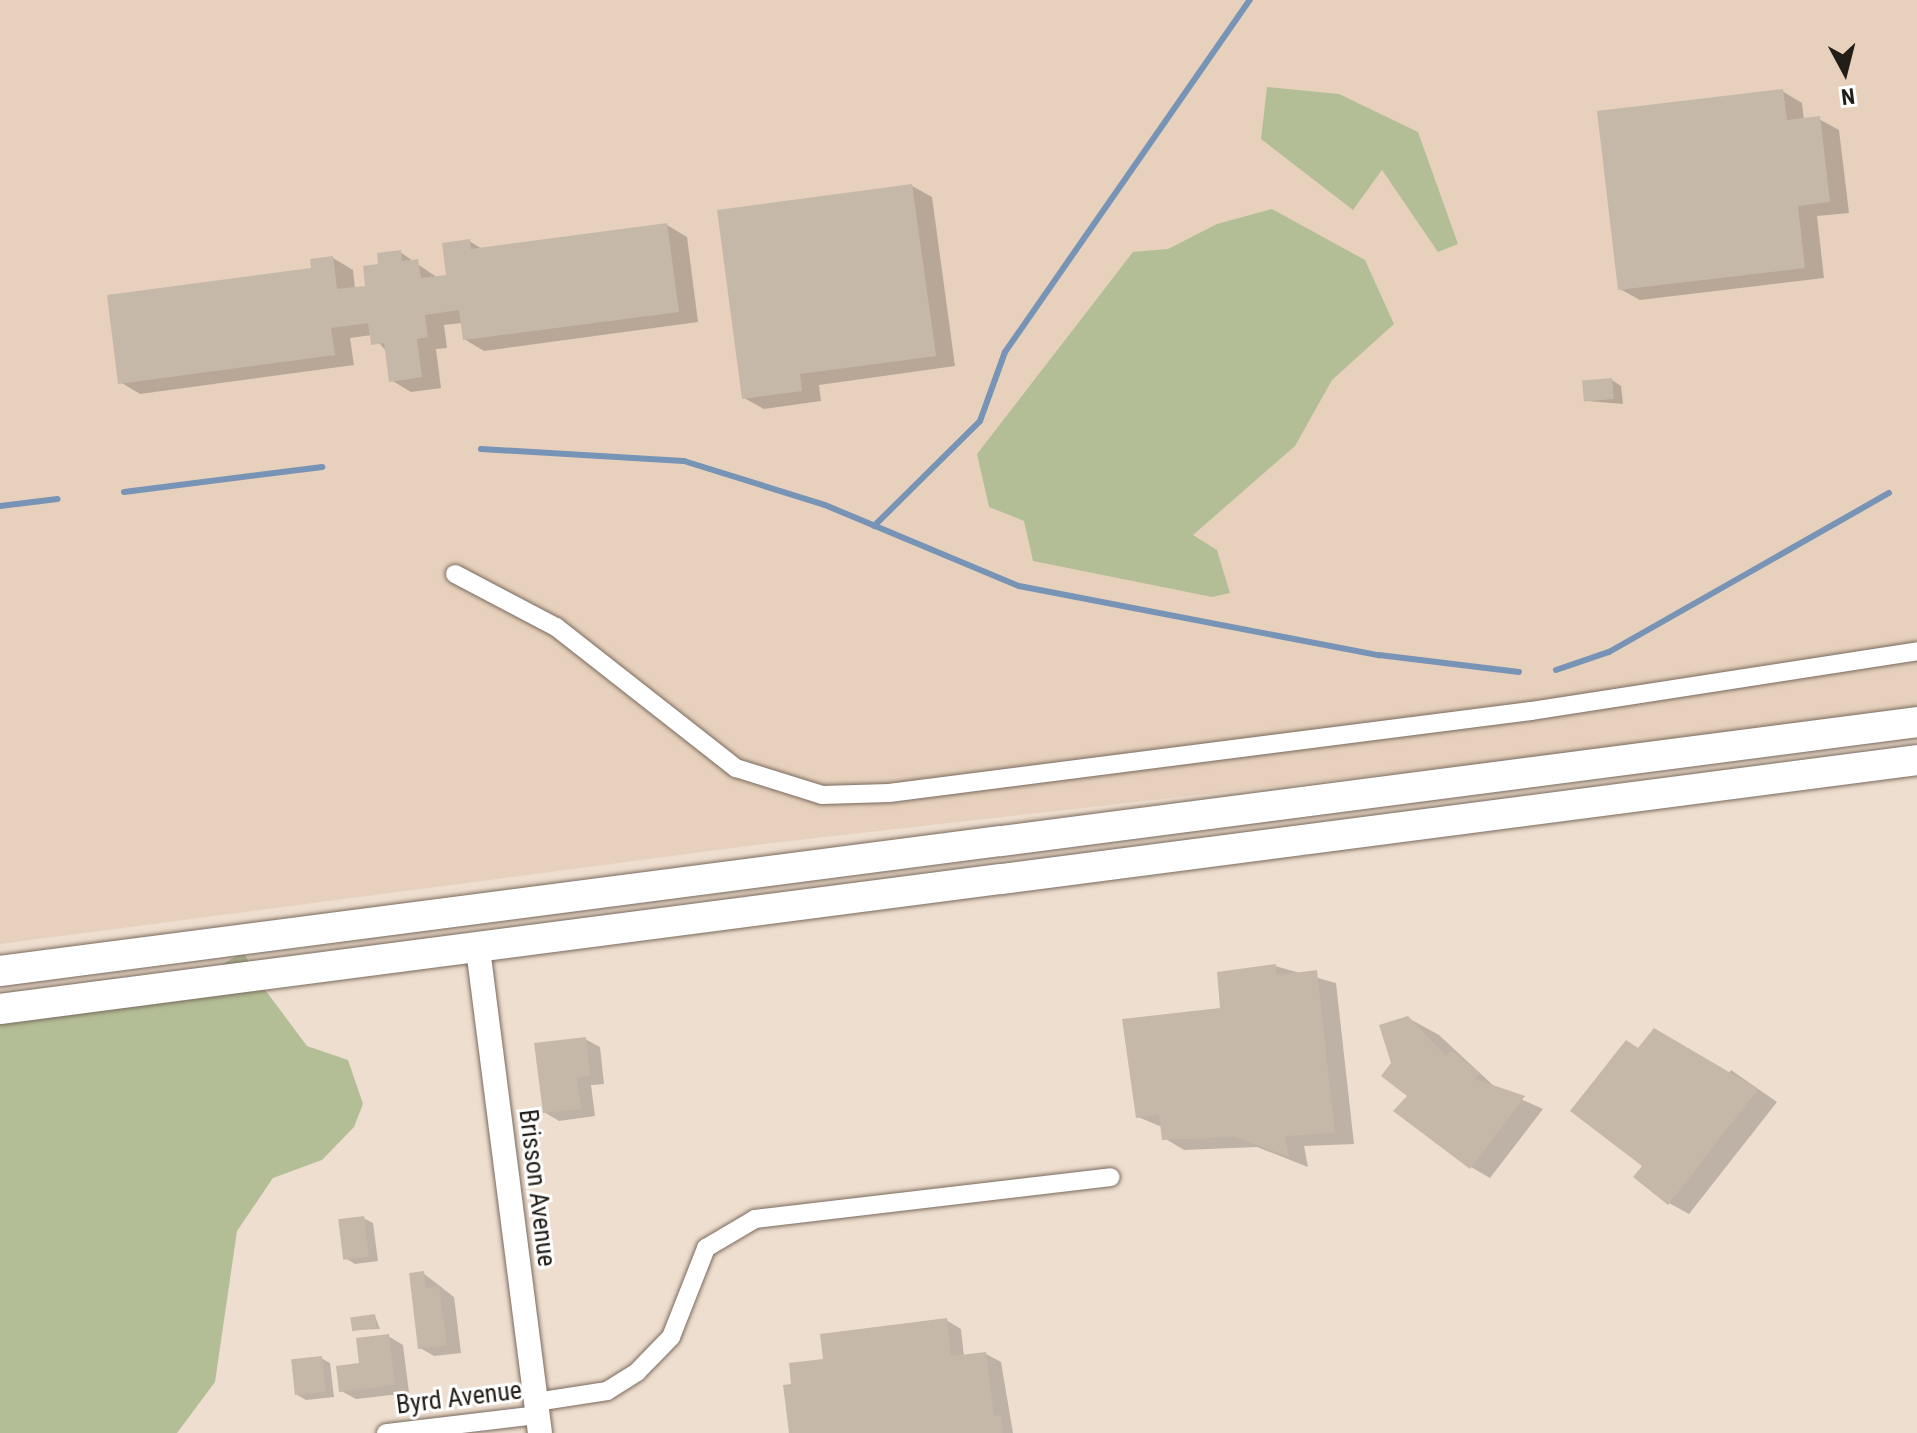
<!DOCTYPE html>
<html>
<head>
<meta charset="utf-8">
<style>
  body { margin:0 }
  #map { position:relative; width:1917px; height:1433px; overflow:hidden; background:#eedecf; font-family:"Roboto Condensed",sans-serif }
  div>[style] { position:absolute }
  .built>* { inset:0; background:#e7d1bd }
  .green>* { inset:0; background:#b4be96; transform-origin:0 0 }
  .shadow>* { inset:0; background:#0003 }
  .stream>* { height:6px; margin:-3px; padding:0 3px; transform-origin:3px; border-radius:3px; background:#7793b6 }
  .building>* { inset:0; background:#c6b8a8; transform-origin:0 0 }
  .roads { filter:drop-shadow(0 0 2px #796a5d) drop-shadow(0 0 2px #796a5d) }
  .minor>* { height:18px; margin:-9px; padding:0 9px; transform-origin:9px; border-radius:9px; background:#fff }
  .tertiary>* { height:24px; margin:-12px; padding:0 12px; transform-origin:12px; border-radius:12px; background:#fff }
  .primary>* { height:30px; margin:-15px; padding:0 15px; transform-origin:15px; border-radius:15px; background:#fff }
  span { translate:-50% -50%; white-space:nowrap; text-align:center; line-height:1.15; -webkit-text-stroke:6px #fff; paint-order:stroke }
  .street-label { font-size:26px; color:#231d17 }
  .north { position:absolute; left:1805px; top:32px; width:80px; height:80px; -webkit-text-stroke:6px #fff; paint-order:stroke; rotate:173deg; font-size:22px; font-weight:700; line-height:32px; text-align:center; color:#231d17 }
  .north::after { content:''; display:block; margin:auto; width:28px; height:36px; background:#231d17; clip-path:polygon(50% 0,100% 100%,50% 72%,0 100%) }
</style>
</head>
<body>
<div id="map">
  <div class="built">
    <i style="clip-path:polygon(0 0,1917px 0,1917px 714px,763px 844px,0 944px)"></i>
  </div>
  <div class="green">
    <i style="clip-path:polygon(1267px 87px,1339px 94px,1418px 132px,1458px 244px,1438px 252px,1382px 170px,1353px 210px,1261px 139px)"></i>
    <i style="clip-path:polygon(1272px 209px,1365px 260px,1394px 324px,1332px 380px,1295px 446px,1193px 535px,1217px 550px,1230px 593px,1212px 597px,1033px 561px,1024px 521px,989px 507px,977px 454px,1133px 252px,1168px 249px,1217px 224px)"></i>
    <i style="left:243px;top:952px;width:17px;height:245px;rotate:59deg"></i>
    <i style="clip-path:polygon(263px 987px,307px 1046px,348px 1060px,363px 1104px,354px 1127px,322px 1160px,273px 1178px,237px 1231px,215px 1382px,177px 1433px,0 1433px,0 1020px)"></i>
  </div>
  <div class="shadow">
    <i style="clip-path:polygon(1782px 91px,1802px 103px,1804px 120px,1819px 119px,1839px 130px,1849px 213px,1817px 216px,1824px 278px,1640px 300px,1620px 289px)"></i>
    <i style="clip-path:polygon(912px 186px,932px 197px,955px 366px,819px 385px,821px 401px,764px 409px,744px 398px)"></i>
    <i style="clip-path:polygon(667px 225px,687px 237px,698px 322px,484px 351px,464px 339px,462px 323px,444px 325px,447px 348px,436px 349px,441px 388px,411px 392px,391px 380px,387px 352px,372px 335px,350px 338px,354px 365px,140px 394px,120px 382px,333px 258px,353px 270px,355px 289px,368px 287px,400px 252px,438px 278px,449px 277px,469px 241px,484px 250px)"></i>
    <i style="clip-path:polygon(1612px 380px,1621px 386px,1623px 404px,1587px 401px)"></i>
    <i style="clip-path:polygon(1275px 966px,1336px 983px,1354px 1144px,1304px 1146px,1308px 1167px,1257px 1147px,1184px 1150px,1164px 1138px,1162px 1127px,1138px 1117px,1222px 1010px)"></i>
    <i style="clip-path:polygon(1408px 1018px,1439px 1035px,1496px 1088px,1543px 1109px,1490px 1178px,1471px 1167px,1410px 1095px,1394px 1063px)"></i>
    <i style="clip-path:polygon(585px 1039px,600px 1047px,604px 1084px,591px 1085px,595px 1116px,559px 1121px,544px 1112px)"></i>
    <i style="clip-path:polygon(1639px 1049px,1727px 1076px,1731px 1070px,1777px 1102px,1689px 1214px,1669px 1203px,1644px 1166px)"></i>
    <i style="clip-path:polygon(363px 1218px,373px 1223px,378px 1261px,355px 1264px,345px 1258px)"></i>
    <i style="clip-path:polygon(423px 1273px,454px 1297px,461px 1353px,434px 1356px,420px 1348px)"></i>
    <i style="clip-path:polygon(375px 1316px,380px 1329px,353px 1330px)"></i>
    <i style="clip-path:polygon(946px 1320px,961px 1329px,964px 1357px,986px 1354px,1001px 1362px,1013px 1433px,791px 1433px,794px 1385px,825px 1361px)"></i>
    <i style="clip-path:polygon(388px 1336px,403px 1345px,409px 1393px,356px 1399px,341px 1391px)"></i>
    <i style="clip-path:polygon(321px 1358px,330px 1363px,334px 1397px,306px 1400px,297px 1395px)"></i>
  </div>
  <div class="stream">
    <i style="left:481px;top:449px;width:203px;rotate:3.4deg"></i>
    <i style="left:684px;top:461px;width:148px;rotate:17.3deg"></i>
    <i style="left:825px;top:505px;width:210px;rotate:22.7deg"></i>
    <i style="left:1019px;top:586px;width:367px;rotate:10.9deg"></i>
    <i style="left:1379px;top:655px;width:141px;rotate:6.9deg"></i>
    <i style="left:124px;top:492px;width:200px;rotate:-7.2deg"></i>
    <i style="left:0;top:506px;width:58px;rotate:-6.9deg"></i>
    <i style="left:874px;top:526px;width:149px;rotate:-44.7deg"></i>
    <i style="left:980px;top:421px;width:73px;rotate:-70.1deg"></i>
    <i style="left:1005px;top:352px;width:429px;rotate:-55.2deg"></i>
    <i style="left:1556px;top:670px;width:56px;rotate:-18.8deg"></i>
    <i style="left:1609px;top:652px;width:322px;rotate:-29.6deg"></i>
  </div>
  <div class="building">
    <i style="clip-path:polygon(1783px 89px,1787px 120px,1820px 116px,1830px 202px,1798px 206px,1805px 268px,1618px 290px,1597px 111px)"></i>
    <i style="clip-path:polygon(912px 184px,936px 356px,800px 374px,802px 391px,742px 399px,717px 210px)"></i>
    <i style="clip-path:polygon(667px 223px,679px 312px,463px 340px,459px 310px,425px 315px,428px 337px,417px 339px,422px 377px,389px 382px,384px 343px,371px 345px,368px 323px,331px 328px,335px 355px,118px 384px,107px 295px,311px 268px,310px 259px,333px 256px,337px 289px,365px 286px,363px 266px,378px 264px,377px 253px,401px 250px,402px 261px,418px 259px,421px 278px,446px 275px,442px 243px,470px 239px,471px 249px)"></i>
    <i style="left:1612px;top:378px;width:21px;height:30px;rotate:85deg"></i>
    <i style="clip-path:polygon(1276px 964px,1276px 975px,1317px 970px,1335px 1133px,1285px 1136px,1289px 1157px,1235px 1137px,1162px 1140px,1159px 1115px,1136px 1118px,1122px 1019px,1220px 1008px,1217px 972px)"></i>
    <i style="clip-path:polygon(1408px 1016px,1446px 1056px,1451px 1050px,1480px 1073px,1475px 1079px,1525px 1096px,1470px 1169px,1393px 1111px,1407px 1096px,1381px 1076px,1391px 1063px,1379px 1025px)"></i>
    <i style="clip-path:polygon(1654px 1028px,1758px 1089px,1668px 1205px,1633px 1177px,1642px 1166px,1570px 1111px,1626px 1040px,1638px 1048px)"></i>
    <i style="clip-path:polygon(586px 1037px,590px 1076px,577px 1078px,581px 1109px,543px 1113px,534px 1043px)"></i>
    <i style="left:364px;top:1216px;width:41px;height:26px;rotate:83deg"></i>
    <i style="clip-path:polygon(424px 1271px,426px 1288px,439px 1286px,447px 1345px,418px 1349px,409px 1273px)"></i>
    <i style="left:375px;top:1314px;width:14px;height:25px;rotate:82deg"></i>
    <i style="clip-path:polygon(947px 1318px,951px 1356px,986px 1352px,994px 1416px,1001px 1415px,1003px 1433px,789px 1433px,783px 1385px,791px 1384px,789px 1363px,823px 1359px,820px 1334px)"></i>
    <i style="clip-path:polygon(389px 1334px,395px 1385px,339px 1392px,336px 1366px,359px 1363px,356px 1338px)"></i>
    <i style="left:322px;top:1356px;width:36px;height:31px;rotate:84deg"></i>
  </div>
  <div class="roads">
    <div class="minor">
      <i style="left:455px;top:574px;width:114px;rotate:27.7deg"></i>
      <i style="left:556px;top:627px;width:229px;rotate:38.1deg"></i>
      <i style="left:736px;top:768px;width:90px;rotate:17.4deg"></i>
      <i style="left:822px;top:795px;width:67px;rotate:-1.7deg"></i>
      <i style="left:889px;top:793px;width:647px;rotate:-7.28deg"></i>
      <i style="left:1531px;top:711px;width:391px;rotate:-8.8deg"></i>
      <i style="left:536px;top:1402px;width:72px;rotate:-8.8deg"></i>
      <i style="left:607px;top:1391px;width:36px;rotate:-32deg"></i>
      <i style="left:637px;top:1372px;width:49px;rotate:-45.8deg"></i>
      <i style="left:671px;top:1337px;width:96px;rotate:-68.5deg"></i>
      <i style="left:706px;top:1248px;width:57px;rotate:-30.6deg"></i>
      <i style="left:755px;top:1219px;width:358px;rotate:-6.7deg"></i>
      <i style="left:386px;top:1433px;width:153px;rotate:-6.8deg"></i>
    </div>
    <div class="tertiary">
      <i style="left:478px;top:949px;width:488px;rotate:82.7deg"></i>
    </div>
    <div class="primary">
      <i style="left:0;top:971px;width:1933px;rotate:-7.4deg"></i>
      <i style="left:0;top:1009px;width:1933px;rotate:-7.4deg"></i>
    </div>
  </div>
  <div class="street-label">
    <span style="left:537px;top:1188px;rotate:83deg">Brisson Avenue</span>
    <span style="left:459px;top:1398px;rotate:-7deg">Byrd Avenue</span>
  </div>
  <div class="north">N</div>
</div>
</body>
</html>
